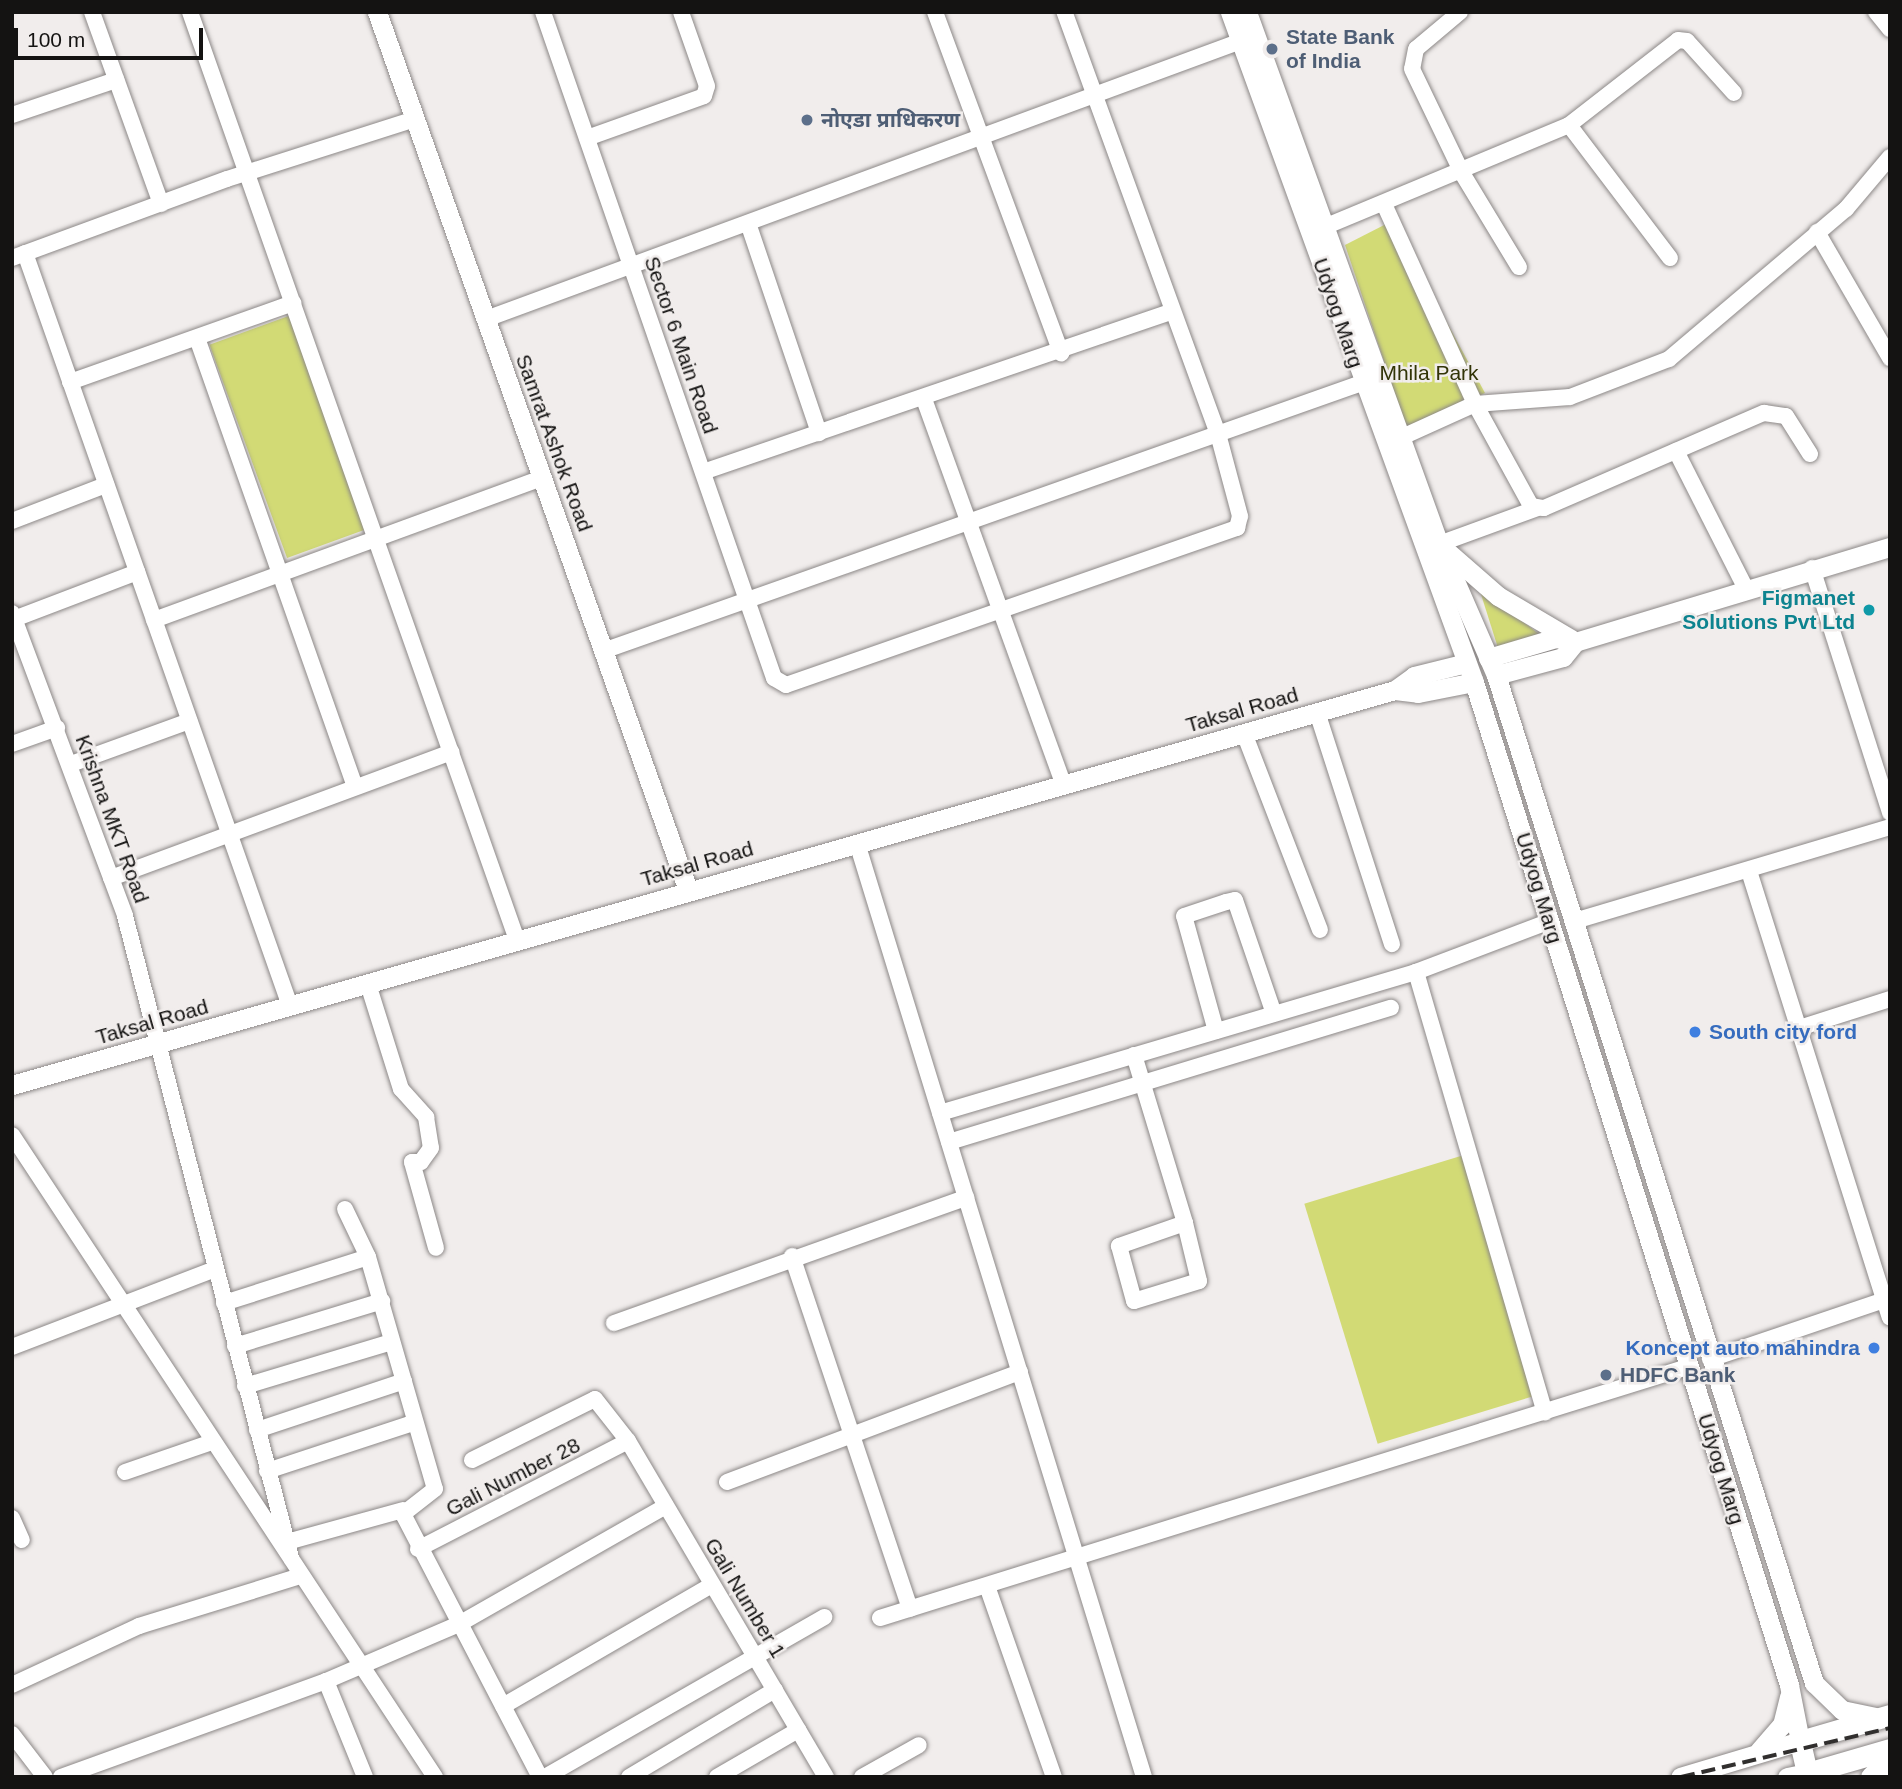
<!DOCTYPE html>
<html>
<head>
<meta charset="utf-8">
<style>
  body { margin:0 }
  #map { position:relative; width:1902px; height:1789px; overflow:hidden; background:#f1edec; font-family:Helvetica,"Noto Sans Devanagari",sans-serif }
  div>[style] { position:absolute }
  .green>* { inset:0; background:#d2da75; transform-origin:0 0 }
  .roads { filter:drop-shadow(0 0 2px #8c8887) drop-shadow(0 0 2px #8c8887) }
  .minor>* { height:16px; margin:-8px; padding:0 8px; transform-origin:8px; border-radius:8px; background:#fff }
  .tertiary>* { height:19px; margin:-9.5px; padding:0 9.5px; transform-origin:9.5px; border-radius:9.5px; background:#fff }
  .secondary>* { height:21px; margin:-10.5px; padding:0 10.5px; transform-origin:10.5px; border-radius:10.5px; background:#fff }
  .rail>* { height:3.5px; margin-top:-1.75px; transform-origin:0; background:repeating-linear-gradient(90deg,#312f2e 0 14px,transparent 0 21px) }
  .dots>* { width:19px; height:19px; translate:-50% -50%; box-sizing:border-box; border:4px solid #f1edec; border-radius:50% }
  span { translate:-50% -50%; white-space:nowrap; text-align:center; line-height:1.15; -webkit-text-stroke:5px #f1edec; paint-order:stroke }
  .service-label { font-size:21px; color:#4e5e75; font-weight:700 }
  .left { translate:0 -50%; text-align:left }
  .street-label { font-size:21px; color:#141312 }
  .park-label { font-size:21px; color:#323407 }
  .culture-label { font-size:21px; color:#0d838f; font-weight:700 }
  .right { translate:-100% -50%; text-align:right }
  .shop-label { font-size:21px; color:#366cbe; font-weight:700 }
  .frame { position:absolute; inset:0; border:14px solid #141312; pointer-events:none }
  .scale { position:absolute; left:14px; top:28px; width:189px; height:32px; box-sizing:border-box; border:4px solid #141312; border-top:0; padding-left:9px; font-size:21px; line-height:24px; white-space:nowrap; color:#141312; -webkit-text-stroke:5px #f1edec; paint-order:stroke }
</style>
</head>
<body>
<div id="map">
  <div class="green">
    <i style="clip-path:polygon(1392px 221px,1485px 393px,1407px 430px,1345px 245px)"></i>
    <i style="left:294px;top:314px;width:227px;height:90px;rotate:70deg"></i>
    <i style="clip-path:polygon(1479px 588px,1539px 634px,1498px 648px)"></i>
    <i style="left:1464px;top:1155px;width:251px;height:167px;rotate:73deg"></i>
  </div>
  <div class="roads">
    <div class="minor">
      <i style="left:92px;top:12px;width:204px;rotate:70.2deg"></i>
      <i style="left:190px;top:12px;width:984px;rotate:70.59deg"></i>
      <i style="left:543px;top:12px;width:705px;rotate:70.87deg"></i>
      <i style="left:774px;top:678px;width:14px;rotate:30deg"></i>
      <i style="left:786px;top:685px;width:478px;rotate:-19.2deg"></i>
      <i style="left:1237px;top:528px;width:12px;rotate:-76deg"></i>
      <i style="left:1240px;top:516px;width:85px;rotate:-105deg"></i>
      <i style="left:1218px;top:434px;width:449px;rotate:-110deg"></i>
      <i style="left:935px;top:12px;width:364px;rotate:69.7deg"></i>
      <i style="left:1460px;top:12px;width:57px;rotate:139.9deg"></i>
      <i style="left:1416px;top:49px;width:20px;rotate:101deg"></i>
      <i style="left:1412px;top:69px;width:115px;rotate:64.3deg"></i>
      <i style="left:1462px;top:173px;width:110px;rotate:58.8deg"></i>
      <i style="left:1876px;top:12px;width:22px;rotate:51deg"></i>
      <i style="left:12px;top:115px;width:110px;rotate:-18.6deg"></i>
      <i style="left:1569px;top:125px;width:167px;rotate:52.8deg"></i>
      <i style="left:587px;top:138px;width:124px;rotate:-19.7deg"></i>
      <i style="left:704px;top:96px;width:10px;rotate:-73deg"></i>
      <i style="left:707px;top:86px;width:78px;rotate:-109.4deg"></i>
      <i style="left:1384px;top:204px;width:220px;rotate:65.5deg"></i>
      <i style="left:1475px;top:404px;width:116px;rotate:61.2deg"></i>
      <i style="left:1531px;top:506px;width:13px;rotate:9deg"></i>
      <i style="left:1544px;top:508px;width:240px;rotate:-23.4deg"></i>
      <i style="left:1764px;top:413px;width:22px;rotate:8deg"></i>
      <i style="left:1786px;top:416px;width:45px;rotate:57.7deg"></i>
      <i style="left:748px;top:223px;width:222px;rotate:71.3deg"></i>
      <i style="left:1324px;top:227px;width:265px;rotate:-22.6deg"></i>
      <i style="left:1569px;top:125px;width:138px;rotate:-37.9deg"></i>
      <i style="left:1678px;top:40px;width:9px;rotate:6deg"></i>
      <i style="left:1687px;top:41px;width:70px;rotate:47.9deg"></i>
      <i style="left:1817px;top:232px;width:146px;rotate:59.9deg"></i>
      <i style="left:25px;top:253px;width:798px;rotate:70.61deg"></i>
      <i style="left:12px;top:258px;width:229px;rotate:-20.2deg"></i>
      <i style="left:227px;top:179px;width:197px;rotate:-17.7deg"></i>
      <i style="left:486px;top:319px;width:816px;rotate:-20.21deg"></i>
      <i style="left:197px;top:338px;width:476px;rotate:70.6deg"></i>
      <i style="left:70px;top:382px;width:237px;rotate:-19.5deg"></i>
      <i style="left:924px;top:399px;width:409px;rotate:70.1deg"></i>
      <i style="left:1400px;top:438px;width:82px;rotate:-24.4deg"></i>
      <i style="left:1475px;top:404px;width:95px;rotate:-4.2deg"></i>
      <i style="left:1570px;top:397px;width:106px;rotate:-21deg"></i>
      <i style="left:1669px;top:359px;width:232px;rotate:-40.3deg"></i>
      <i style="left:1846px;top:209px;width:68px;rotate:-49.8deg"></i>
      <i style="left:1676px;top:451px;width:155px;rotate:63.1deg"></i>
      <i style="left:703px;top:472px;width:496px;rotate:-18.9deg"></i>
      <i style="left:12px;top:521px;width:101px;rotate:-21deg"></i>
      <i style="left:1439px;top:544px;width:105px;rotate:-20deg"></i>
      <i style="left:1812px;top:568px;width:257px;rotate:72.3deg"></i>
      <i style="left:12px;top:613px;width:323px;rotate:69.5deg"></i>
      <i style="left:125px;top:916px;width:663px;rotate:75.5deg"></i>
      <i style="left:14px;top:619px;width:132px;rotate:-20.9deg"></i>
      <i style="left:154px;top:620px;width:413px;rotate:-20.1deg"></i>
      <i style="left:603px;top:651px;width:805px;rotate:-19.45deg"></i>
      <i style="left:1317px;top:712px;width:244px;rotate:72.1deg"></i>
      <i style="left:1244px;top:733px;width:211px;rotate:68.9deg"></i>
      <i style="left:12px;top:744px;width:48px;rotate:-19.6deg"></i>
      <i style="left:71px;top:764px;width:126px;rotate:-20deg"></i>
      <i style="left:857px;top:843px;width:977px;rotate:72.92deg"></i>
      <i style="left:1749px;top:871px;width:468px;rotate:72.5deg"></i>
      <i style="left:111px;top:878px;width:363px;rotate:-20.3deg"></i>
      <i style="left:1578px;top:920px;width:326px;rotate:-16.6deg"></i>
      <i style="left:1416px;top:972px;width:459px;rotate:73.7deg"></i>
      <i style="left:368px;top:984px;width:110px;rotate:72.6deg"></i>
      <i style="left:401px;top:1089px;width:38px;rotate:48deg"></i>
      <i style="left:426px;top:1117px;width:31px;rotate:81deg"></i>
      <i style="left:431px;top:1148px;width:17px;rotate:126deg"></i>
      <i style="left:421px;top:1162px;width:9px;rotate:180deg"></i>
      <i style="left:412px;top:1162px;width:89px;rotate:74.4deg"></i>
      <i style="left:1799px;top:1028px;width:96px;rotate:-17.7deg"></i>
      <i style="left:1216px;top:1031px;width:119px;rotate:-105.5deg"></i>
      <i style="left:1184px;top:916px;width:44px;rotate:-18.4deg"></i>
      <i style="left:1226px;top:902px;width:9px;rotate:-13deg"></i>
      <i style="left:1235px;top:900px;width:120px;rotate:71.1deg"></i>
      <i style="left:1134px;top:1055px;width:176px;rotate:73.1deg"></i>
      <i style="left:1185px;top:1223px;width:70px;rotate:160.8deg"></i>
      <i style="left:1119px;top:1246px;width:57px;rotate:74.7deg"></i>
      <i style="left:1134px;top:1301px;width:68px;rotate:-17.1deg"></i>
      <i style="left:1199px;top:1281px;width:60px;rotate:-103.6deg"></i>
      <i style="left:940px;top:1113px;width:496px;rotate:-16.5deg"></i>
      <i style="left:1416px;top:972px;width:143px;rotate:-20.8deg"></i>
      <i style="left:12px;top:1135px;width:769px;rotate:56.62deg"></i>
      <i style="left:949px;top:1142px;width:462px;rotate:-16.9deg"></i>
      <i style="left:345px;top:1209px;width:53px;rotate:64.4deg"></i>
      <i style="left:368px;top:1257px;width:241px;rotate:73.9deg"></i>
      <i style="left:435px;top:1489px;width:41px;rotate:142deg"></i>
      <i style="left:403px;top:1514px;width:297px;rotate:62.5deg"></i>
      <i style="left:792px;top:1256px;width:372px;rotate:71.5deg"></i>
      <i style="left:224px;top:1303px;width:151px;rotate:-17.7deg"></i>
      <i style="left:614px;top:1323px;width:374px;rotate:-19.6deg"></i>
      <i style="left:235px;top:1346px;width:154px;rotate:-17deg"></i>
      <i style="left:12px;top:1347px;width:217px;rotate:-21deg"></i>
      <i style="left:1710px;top:1359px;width:190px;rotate:-18.7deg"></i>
      <i style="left:245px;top:1386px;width:153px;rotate:-16.7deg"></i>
      <i style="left:257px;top:1430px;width:155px;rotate:-18.4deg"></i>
      <i style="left:472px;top:1460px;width:137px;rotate:-26.4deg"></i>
      <i style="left:595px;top:1399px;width:53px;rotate:51.8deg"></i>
      <i style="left:628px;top:1441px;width:390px;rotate:59.5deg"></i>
      <i style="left:267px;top:1471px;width:154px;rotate:-18.2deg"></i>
      <i style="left:125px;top:1472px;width:92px;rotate:-19deg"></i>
      <i style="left:727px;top:1482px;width:313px;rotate:-20.6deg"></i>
      <i style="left:12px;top:1518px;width:24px;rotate:66deg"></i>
      <i style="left:287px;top:1542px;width:120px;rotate:-15.4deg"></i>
      <i style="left:418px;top:1549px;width:236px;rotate:-27.2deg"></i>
      <i style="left:987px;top:1586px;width:202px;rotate:70.7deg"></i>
      <i style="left:880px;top:1618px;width:846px;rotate:-17.26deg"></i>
      <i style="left:326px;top:1681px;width:104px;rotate:67.9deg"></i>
      <i style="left:12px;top:1685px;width:140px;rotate:-24.9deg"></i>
      <i style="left:139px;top:1626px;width:170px;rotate:-17.2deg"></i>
      <i style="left:503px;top:1706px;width:241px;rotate:-30.1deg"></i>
      <i style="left:12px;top:1734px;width:54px;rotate:52.5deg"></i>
      <i style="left:61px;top:1777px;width:282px;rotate:-19.9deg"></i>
      <i style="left:326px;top:1681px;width:145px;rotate:-23.2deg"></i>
      <i style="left:459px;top:1624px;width:238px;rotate:-29.7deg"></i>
      <i style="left:545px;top:1777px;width:322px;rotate:-29.8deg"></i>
      <i style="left:629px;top:1777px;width:170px;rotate:-30.8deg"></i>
      <i style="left:717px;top:1777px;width:94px;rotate:-30.1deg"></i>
      <i style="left:862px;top:1777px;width:65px;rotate:-29.3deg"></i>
    </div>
    <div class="tertiary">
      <i style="left:377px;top:12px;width:931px;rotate:70.5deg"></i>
      <i style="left:1230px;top:12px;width:713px;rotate:69.99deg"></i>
      <i style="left:1474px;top:682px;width:1051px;rotate:72.56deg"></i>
      <i style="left:1789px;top:1685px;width:57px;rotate:78.9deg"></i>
      <i style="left:1800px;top:1741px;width:125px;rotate:163.3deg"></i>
      <i style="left:1247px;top:12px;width:566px;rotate:70.16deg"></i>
      <i style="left:1439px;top:544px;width:143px;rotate:66.5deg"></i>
      <i style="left:1496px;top:675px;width:1057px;rotate:72.49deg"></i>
      <i style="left:1814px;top:1683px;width:39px;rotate:44deg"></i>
      <i style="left:1842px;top:1710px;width:38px;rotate:12deg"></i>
      <i style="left:1443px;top:548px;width:73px;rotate:41.1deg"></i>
      <i style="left:1498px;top:596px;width:85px;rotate:30.5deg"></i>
      <i style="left:1488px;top:658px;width:71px;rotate:-16.4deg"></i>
      <i style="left:1556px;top:638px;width:19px;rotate:12deg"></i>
      <i style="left:1575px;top:642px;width:329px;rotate:-16.8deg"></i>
      <i style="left:1496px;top:675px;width:69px;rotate:-15deg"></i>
      <i style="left:1563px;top:657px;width:19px;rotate:-51deg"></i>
      <i style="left:1395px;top:690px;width:23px;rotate:7deg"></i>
      <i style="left:1418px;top:693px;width:57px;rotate:-11.1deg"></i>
      <i style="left:12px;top:1085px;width:1438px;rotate:-15.94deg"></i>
      <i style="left:1395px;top:690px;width:24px;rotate:-36deg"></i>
      <i style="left:1414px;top:676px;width:54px;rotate:-14deg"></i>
      <i style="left:1759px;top:1751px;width:35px;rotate:-49deg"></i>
      <i style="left:1782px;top:1725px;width:29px;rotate:-76deg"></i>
      <i style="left:1787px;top:1777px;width:20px;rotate:-11deg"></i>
    </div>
    <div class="secondary">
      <i style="left:1807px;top:1773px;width:86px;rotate:-16.1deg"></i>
      <i style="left:1808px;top:1777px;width:37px;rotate:-103deg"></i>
      <i style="left:1800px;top:1741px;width:94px;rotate:-16.1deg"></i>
      <i style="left:1871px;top:1777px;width:26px;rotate:-43deg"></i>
    </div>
  </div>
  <div class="rail">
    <i style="left:1681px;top:1777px;width:215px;rotate:-13.2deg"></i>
  </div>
  <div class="dots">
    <i style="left:1272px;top:49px;background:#5c6f8a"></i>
    <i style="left:807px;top:120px;background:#5c6f8a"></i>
    <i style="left:1869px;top:610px;background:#0f9aa8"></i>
    <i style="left:1695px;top:1032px;background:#3f7fe0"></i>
    <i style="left:1874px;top:1348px;background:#3f7fe0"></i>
    <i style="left:1606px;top:1375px;background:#5c6f8a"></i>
  </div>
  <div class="service-label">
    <span class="left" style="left:1286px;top:49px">State Bank<br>of India</span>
    <span class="left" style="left:821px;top:120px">नोएडा प्राधिकरण</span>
    <span class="left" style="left:1620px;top:1375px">HDFC Bank</span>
  </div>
  <div class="street-label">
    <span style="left:1338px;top:313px;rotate:71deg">Udyog Marg</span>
    <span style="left:681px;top:345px;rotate:71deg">Sector 6 Main Road</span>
    <span style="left:554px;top:443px;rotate:70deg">Samrat Ashok Road</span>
    <span style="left:1242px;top:710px;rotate:-16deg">Taksal Road</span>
    <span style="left:112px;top:819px;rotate:70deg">Krishna MKT Road</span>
    <span style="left:697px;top:864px;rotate:-16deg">Taksal Road</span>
    <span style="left:1539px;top:888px;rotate:73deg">Udyog Marg</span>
    <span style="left:152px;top:1022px;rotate:-16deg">Taksal Road</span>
    <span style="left:1721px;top:1469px;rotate:73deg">Udyog Marg</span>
    <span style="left:513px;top:1477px;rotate:-27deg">Gali Number 28</span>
    <span style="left:745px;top:1598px;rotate:59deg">Gali Number 1</span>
  </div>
  <div class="park-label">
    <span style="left:1429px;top:373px">Mhila Park</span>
  </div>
  <div class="culture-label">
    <span class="right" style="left:1855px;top:610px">Figmanet<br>Solutions Pvt Ltd</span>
  </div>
  <div class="shop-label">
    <span class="left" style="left:1709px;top:1032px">South city ford</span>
    <span class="right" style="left:1860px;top:1348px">Koncept auto mahindra</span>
  </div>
  <div class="frame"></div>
  <div class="scale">100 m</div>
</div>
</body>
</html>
